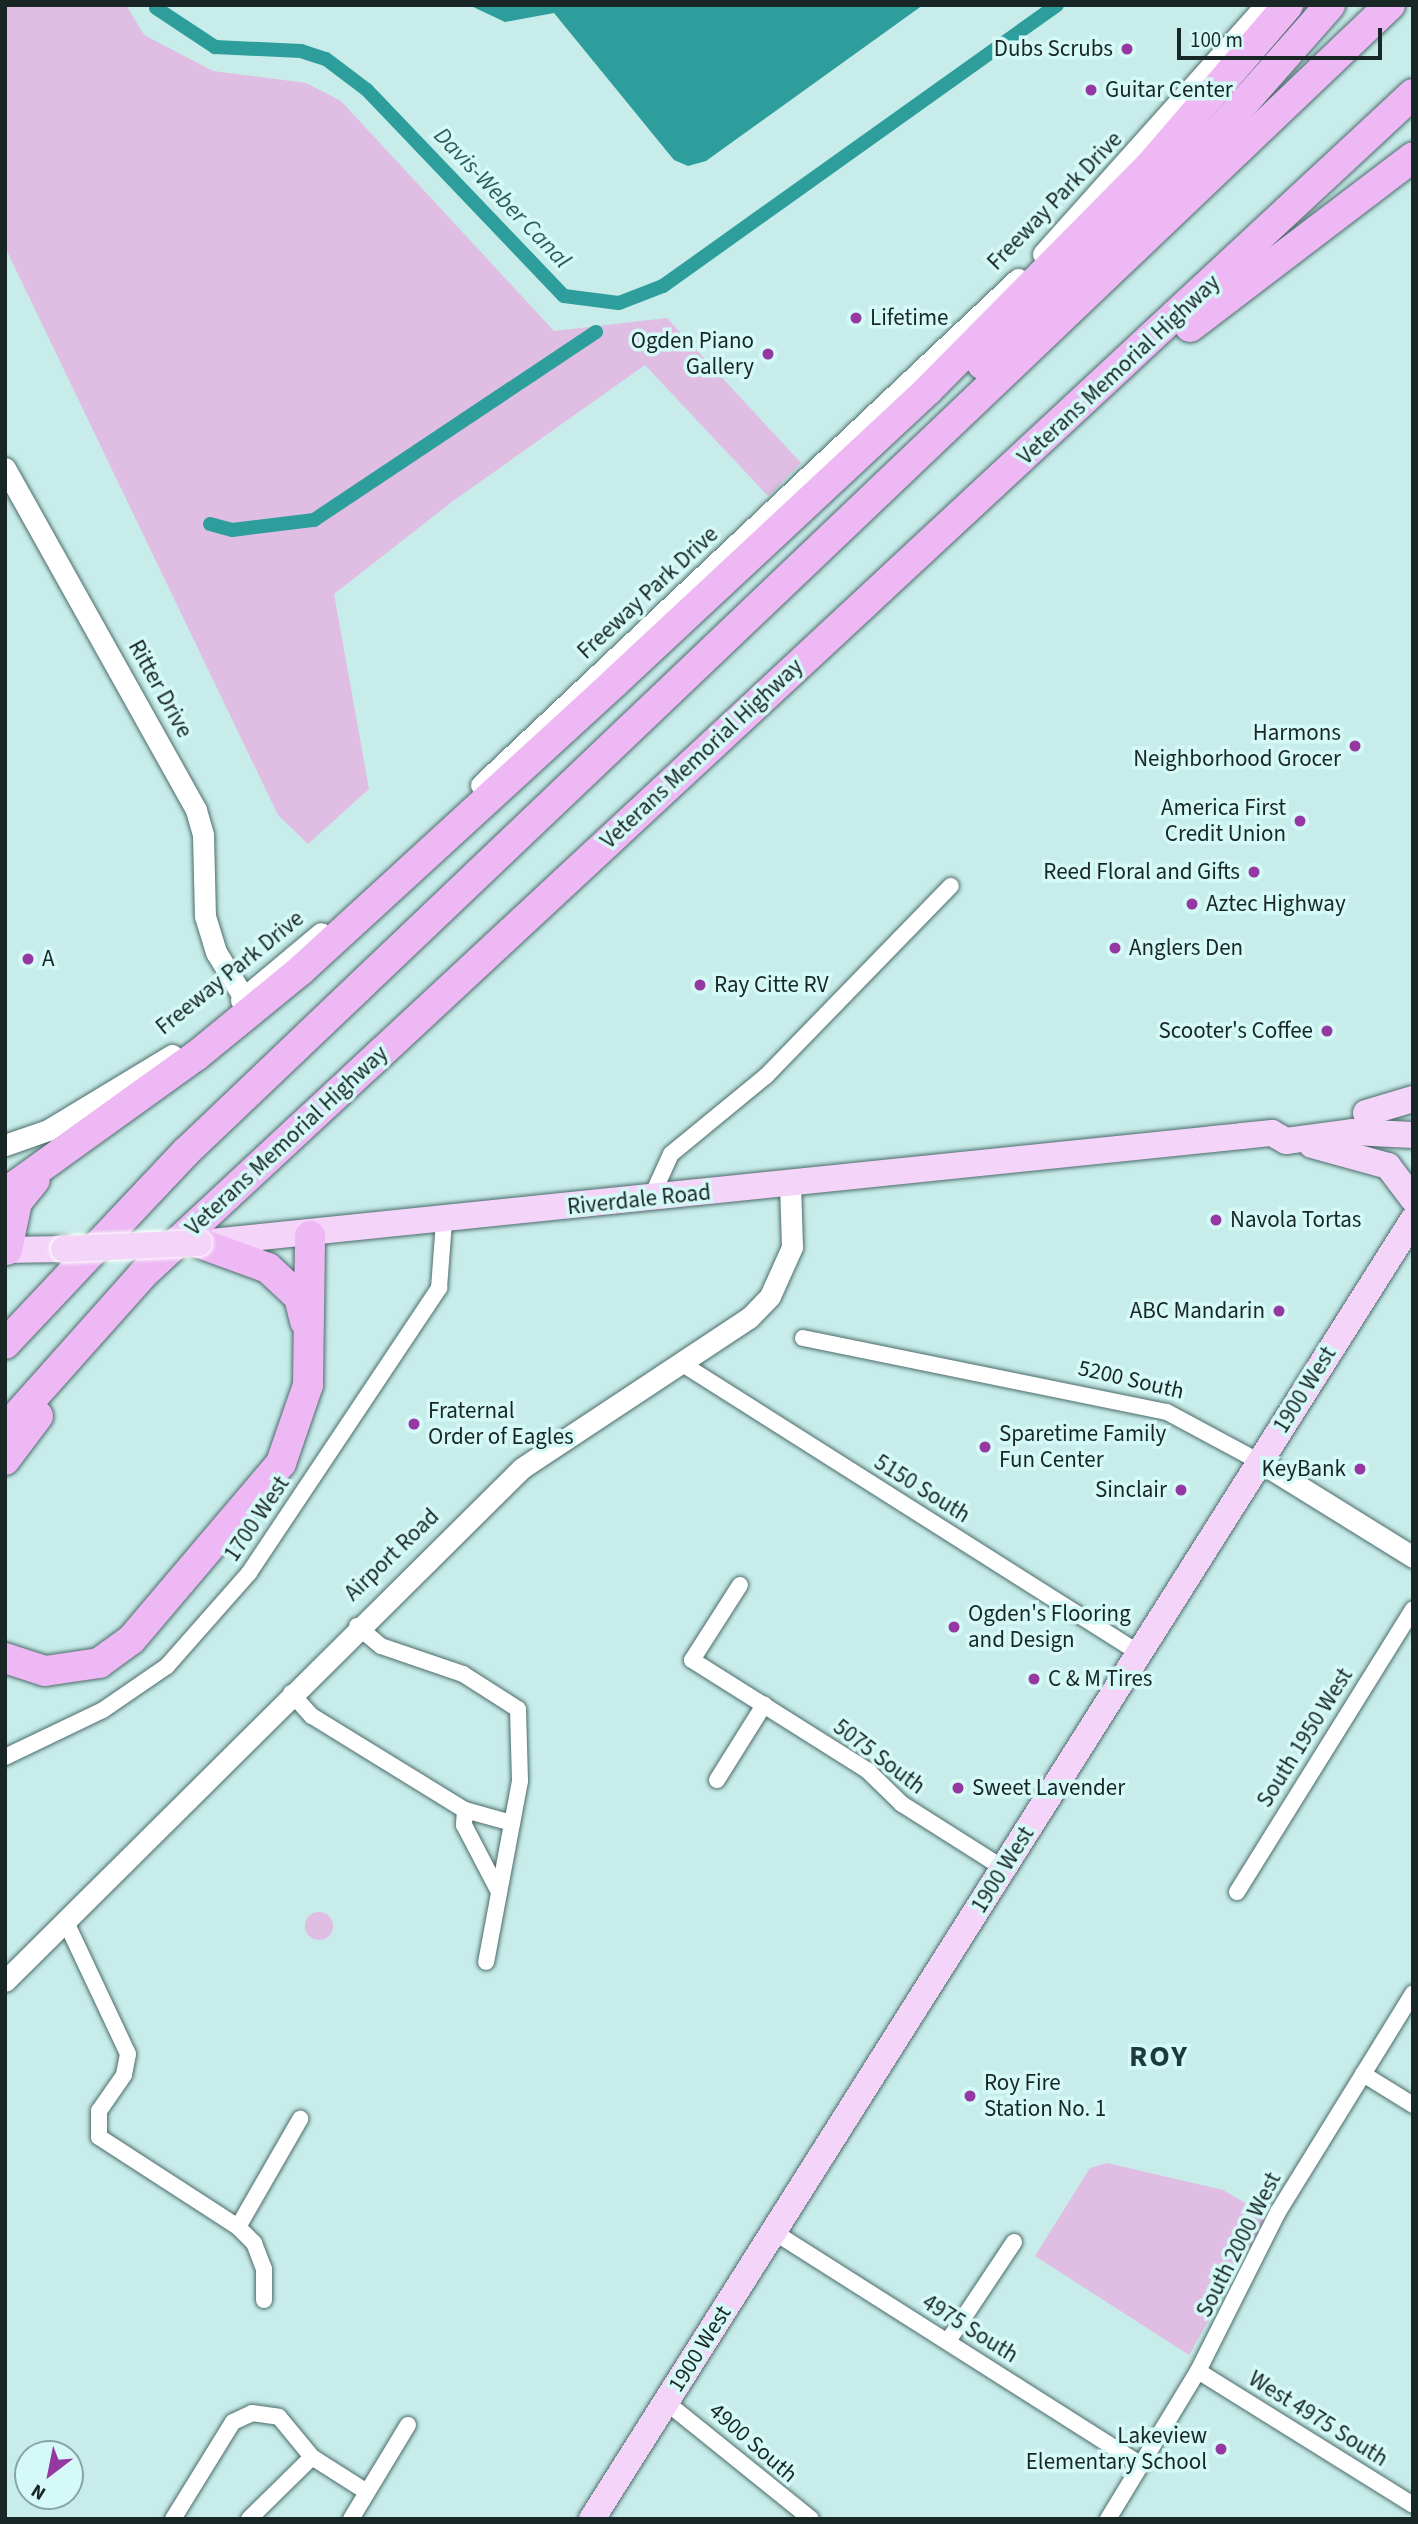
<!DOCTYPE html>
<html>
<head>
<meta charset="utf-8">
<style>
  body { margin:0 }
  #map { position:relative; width:1418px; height:2524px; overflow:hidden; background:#c7ece9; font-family:"Source Sans 3",sans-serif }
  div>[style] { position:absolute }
  .green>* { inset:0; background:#e0bde3 }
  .round { border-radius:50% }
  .water>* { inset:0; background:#2d9e9b }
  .canal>* { height:14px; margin:-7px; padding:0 7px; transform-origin:7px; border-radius:7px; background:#2d9e9b }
  .roads { filter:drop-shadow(0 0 2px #4c6c6b) drop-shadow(0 0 2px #4c6c6b) }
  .minor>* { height:16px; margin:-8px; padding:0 8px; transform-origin:8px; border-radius:8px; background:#fff }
  .tertiary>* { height:21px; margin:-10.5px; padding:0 10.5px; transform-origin:10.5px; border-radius:10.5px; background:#fff }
  .primary>* { height:26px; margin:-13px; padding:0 13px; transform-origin:13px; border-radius:13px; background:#f4d4f8 }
  .motorway>* { height:30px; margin:-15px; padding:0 15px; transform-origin:15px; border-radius:15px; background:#edb8f3 }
  .bridges { filter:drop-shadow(0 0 2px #fff) drop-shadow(0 0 2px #fff) }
  .primary-bridge>* { height:26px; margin:-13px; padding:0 13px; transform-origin:13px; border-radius:13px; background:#f4d4f8 }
  .dots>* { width:19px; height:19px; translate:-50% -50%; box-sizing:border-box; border:4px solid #d4f9f7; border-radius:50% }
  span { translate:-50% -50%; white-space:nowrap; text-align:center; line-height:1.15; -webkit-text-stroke:7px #d4f9f7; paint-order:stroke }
  .poi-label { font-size:23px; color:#182625 }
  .right { translate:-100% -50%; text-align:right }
  .left { translate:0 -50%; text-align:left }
  .street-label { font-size:23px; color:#182625 }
  .water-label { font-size:24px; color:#2d5c5a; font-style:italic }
  .district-label { font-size:30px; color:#1c3b3a; font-weight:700; letter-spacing:2px }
  .frame { position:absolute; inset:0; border:7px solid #182625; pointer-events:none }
  .north { position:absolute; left:14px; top:2440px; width:70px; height:70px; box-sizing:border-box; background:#d4f9f7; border:2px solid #89a5a3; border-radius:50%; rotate:212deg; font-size:19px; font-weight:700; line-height:28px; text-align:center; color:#182625 }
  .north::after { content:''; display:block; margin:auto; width:24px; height:32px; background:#9638a1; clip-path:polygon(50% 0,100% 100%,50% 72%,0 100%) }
  .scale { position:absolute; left:1177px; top:28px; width:205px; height:32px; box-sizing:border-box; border:4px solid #182625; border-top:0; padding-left:9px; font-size:21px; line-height:24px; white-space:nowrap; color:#182625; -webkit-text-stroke:5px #d4f9f7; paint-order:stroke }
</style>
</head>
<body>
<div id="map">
  <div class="green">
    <i style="clip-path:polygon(5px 5px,126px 5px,144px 35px,213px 71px,306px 83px,341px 101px,554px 331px,667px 318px,801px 463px,768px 496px,645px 365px,453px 501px,334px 594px,369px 789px,308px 844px,278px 815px,5px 247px)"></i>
    <i class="round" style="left:305px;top:1912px;width:28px;height:28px"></i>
    <i style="clip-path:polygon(1107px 2163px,1223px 2190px,1268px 2216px,1189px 2355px,1035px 2256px,1090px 2168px)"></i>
  </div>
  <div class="water">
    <i style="clip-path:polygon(469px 5px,923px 5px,706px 161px,688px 166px,674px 160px,554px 13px,505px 22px)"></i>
  </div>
  <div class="canal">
    <i style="left:156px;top:8px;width:71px;rotate:33.5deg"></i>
    <i style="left:215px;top:47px;width:86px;rotate:2.7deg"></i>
    <i style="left:301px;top:51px;width:26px;rotate:18deg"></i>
    <i style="left:326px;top:59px;width:51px;rotate:37.1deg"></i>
    <i style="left:367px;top:90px;width:285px;rotate:46.3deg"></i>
    <i style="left:564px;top:296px;width:55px;rotate:7.3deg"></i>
    <i style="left:619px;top:303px;width:47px;rotate:-21.1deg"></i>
    <i style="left:663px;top:286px;width:484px;rotate:-35.5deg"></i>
    <i style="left:210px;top:524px;width:23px;rotate:15deg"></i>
    <i style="left:232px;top:530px;width:83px;rotate:-7deg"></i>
    <i style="left:314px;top:520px;width:339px;rotate:-33.7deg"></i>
  </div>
  <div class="roads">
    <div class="minor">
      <i style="left:651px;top:1198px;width:48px;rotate:-65.6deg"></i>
      <i style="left:671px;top:1154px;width:123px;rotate:-39.4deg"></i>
      <i style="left:766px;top:1076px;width:265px;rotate:-45.8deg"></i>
      <i style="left:803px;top:1338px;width:371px;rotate:11.5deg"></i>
      <i style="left:1167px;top:1412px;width:106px;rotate:28.3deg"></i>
      <i style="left:681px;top:1363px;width:542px;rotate:32.34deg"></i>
      <i style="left:740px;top:1585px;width:89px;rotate:122.6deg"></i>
      <i style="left:692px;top:1660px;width:207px;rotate:32.2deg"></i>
      <i style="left:867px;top:1770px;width:49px;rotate:44.2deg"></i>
      <i style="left:902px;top:1804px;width:120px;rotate:32.4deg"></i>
      <i style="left:357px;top:1626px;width:31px;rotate:40deg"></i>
      <i style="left:381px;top:1646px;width:87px;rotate:18.9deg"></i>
      <i style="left:463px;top:1674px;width:65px;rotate:32.5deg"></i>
      <i style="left:518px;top:1709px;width:72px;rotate:88.4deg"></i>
      <i style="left:520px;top:1781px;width:184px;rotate:100.6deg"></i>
      <i style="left:291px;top:1693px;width:31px;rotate:48deg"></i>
      <i style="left:312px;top:1716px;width:180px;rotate:31.6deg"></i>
      <i style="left:465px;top:1810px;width:15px;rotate:94deg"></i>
      <i style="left:464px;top:1825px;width:76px;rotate:62.4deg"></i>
      <i style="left:5px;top:1757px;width:109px;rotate:-25.6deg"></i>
      <i style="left:103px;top:1710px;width:78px;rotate:-34.5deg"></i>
      <i style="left:167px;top:1666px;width:124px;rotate:-48.6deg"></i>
      <i style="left:249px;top:1573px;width:343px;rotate:-56.3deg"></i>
      <i style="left:439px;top:1288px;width:66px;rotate:-85.7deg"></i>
      <i style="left:717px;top:1780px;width:89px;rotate:-57.9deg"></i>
      <i style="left:465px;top:1810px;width:49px;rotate:15.5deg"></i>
      <i style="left:1237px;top:1892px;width:333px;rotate:-58.1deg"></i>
      <i style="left:65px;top:1920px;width:148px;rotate:64.8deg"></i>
      <i style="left:128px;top:2054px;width:21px;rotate:101deg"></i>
      <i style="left:124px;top:2075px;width:44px;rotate:124.8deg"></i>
      <i style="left:99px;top:2111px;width:26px;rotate:90deg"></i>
      <i style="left:99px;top:2137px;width:166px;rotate:32.9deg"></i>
      <i style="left:238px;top:2227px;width:23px;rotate:45deg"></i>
      <i style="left:254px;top:2243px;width:28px;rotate:69deg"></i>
      <i style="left:264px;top:2269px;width:31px;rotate:90deg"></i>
      <i style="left:1363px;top:2074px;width:59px;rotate:31.8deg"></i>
      <i style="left:238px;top:2227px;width:125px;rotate:-60.1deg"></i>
      <i style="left:774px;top:2232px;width:435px;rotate:32.4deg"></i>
      <i style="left:948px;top:2341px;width:119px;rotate:-56.3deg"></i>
      <i style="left:1198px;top:2371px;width:253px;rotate:31.9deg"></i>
      <i style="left:666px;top:2402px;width:186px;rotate:38.9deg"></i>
      <i style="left:312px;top:2457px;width:65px;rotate:32.5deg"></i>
      <i style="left:173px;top:2519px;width:114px;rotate:-58.3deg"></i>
      <i style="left:233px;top:2422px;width:21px;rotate:-25deg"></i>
      <i style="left:252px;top:2413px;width:27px;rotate:8deg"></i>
      <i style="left:279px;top:2417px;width:52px;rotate:50.5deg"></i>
      <i style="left:312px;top:2457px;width:88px;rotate:135.5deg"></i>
      <i style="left:351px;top:2519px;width:110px;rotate:-58.8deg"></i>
      <i style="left:1108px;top:2519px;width:173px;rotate:-58.7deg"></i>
      <i style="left:1198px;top:2371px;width:178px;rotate:-63.3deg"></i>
      <i style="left:1278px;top:2212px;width:257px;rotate:-58.3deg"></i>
    </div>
    <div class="tertiary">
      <i style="left:1043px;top:254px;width:334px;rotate:-48.2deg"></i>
      <i style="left:5px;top:468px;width:392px;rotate:60.8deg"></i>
      <i style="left:196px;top:810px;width:26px;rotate:74deg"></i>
      <i style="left:203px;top:835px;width:81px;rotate:88.6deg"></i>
      <i style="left:205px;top:916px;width:38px;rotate:73deg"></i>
      <i style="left:216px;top:952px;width:54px;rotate:58.7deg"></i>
      <i style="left:481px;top:785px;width:738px;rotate:-43.3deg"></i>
      <i style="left:241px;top:1000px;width:104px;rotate:-39.9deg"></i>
      <i style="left:5px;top:1145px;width:46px;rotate:-19.2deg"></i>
      <i style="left:48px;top:1130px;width:145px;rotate:-31.2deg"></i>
      <i style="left:1260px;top:1462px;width:180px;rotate:31.8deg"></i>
      <i style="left:5px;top:1981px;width:728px;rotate:-44.78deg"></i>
      <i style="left:522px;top:1468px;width:272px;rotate:-33.5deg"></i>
      <i style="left:749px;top:1318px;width:30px;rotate:-46deg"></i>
      <i style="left:770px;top:1296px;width:54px;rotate:-65.8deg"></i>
      <i style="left:792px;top:1247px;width:64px;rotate:-91.8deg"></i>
    </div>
    <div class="primary">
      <i style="left:1366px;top:1113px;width:49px;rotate:-16.6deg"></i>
      <i style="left:1312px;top:1145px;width:79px;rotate:15.4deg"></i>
      <i style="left:1388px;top:1166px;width:41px;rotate:52.9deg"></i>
      <i style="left:202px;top:1243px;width:1045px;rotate:-5.87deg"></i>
      <i style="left:1242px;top:1136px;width:30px;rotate:-6deg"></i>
      <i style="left:1272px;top:1133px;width:16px;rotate:30deg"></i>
      <i style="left:1286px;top:1141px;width:68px;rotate:-7.7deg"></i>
      <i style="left:1353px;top:1132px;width:60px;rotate:2.9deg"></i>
      <i style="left:5px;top:1250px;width:59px;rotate:-1deg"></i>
      <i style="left:592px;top:2519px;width:1537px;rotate:-57.71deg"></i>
    </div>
    <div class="motorway">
      <i style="left:1190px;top:327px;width:280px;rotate:-37.3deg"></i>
      <i style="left:982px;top:364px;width:289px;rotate:-43.9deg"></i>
      <i style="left:1190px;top:164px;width:212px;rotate:-48.6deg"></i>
      <i style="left:5px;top:1193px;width:235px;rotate:-35.7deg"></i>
      <i style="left:196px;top:1056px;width:136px;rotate:-39.3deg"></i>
      <i style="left:301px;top:970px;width:426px;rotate:-42.5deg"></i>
      <i style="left:615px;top:682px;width:428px;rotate:-43deg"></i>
      <i style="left:928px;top:390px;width:313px;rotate:-45.3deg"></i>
      <i style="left:1148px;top:168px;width:215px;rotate:-49.3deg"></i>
      <i style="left:199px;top:1243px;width:73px;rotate:19.9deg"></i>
      <i style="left:268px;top:1268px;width:42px;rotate:43.1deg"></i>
      <i style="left:299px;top:1297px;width:25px;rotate:76deg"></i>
      <i style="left:7px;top:1250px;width:49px;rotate:-78.2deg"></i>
      <i style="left:17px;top:1202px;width:28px;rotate:-51deg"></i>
      <i style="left:5px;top:1344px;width:264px;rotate:-46.7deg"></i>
      <i style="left:186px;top:1152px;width:1663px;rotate:-43.61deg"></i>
      <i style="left:5px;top:1429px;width:206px;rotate:-48.3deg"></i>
      <i style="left:142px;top:1275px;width:1735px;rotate:-42.9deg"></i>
      <i style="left:5px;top:1460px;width:55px;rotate:-53.1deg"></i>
      <i style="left:5px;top:1658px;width:42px;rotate:18deg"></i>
      <i style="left:45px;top:1671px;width:55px;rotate:-8.4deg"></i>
      <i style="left:99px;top:1663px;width:39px;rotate:-36deg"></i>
      <i style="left:131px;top:1640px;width:232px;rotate:-49.7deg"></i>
      <i style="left:281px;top:1463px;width:83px;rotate:-70.9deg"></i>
      <i style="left:308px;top:1385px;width:149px;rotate:-89.2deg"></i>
    </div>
  </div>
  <div class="bridges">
    <div class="primary-bridge">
      <i style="left:64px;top:1249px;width:135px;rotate:-2.5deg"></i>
    </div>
  </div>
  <div class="dots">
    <i style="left:1127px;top:49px;background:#9638a1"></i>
    <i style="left:1091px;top:90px;background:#9638a1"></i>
    <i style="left:856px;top:318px;background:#9638a1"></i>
    <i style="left:768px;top:354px;background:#9638a1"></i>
    <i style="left:1355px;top:746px;background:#9638a1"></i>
    <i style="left:1300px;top:821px;background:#9638a1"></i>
    <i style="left:1254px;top:872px;background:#9638a1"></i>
    <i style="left:1192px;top:904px;background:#9638a1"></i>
    <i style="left:1115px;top:948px;background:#9638a1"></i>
    <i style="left:28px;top:959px;background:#9638a1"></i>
    <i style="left:700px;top:985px;background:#9638a1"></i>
    <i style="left:1327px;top:1031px;background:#9638a1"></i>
    <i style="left:1216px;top:1220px;background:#9638a1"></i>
    <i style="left:1279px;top:1311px;background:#9638a1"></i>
    <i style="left:414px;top:1424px;background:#9638a1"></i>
    <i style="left:985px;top:1447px;background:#9638a1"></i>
    <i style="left:1360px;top:1469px;background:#9638a1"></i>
    <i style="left:1181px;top:1490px;background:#9638a1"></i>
    <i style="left:954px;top:1627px;background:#9638a1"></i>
    <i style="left:1034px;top:1679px;background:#9638a1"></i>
    <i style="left:958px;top:1788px;background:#9638a1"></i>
    <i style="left:970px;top:2096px;background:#9638a1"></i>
    <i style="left:1221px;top:2449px;background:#9638a1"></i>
  </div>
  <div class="poi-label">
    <span class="right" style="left:1113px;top:49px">Dubs Scrubs</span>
    <span class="left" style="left:1105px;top:90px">Guitar Center</span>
    <span class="left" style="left:870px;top:318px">Lifetime</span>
    <span class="right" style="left:754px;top:354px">Ogden Piano<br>Gallery</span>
    <span class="right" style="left:1341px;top:746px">Harmons<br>Neighborhood Grocer</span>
    <span class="right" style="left:1286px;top:821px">America First<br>Credit Union</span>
    <span class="right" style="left:1240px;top:872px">Reed Floral and Gifts</span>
    <span class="left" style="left:1206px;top:904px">Aztec Highway</span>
    <span class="left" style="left:1129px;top:948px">Anglers Den</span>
    <span class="left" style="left:42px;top:959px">A</span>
    <span class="left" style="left:714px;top:985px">Ray Citte RV</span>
    <span class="right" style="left:1313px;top:1031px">Scooter's Coffee</span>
    <span class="left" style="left:1230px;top:1220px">Navola Tortas</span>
    <span class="right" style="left:1265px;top:1311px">ABC Mandarin</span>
    <span class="left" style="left:428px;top:1424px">Fraternal<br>Order of Eagles</span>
    <span class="left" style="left:999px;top:1447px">Sparetime Family<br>Fun Center</span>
    <span class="right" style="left:1346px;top:1469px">KeyBank</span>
    <span class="right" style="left:1167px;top:1490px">Sinclair</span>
    <span class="left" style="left:968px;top:1627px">Ogden's Flooring<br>and Design</span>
    <span class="left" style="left:1048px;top:1679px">C &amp; M Tires</span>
    <span class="left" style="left:972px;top:1788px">Sweet Lavender</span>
    <span class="left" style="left:984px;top:2096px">Roy Fire<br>Station No. 1</span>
    <span class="right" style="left:1207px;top:2449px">Lakeview<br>Elementary School</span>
  </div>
  <div class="street-label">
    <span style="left:1055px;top:201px;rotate:-46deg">Freeway Park Drive</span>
    <span style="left:1119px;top:370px;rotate:-43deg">Veterans Memorial Highway</span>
    <span style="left:648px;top:593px;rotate:-43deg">Freeway Park Drive</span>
    <span style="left:160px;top:689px;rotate:61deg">Ritter Drive</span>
    <span style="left:702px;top:754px;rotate:-43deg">Veterans Memorial Highway</span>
    <span style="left:230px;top:973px;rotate:-39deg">Freeway Park Drive</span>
    <span style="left:287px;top:1141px;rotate:-43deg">Veterans Memorial Highway</span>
    <span style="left:639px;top:1200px;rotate:-6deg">Riverdale Road</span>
    <span style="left:1131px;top:1380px;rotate:13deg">5200 South</span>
    <span style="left:1305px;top:1390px;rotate:-58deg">1900 West</span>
    <span style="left:922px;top:1489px;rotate:32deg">5150 South</span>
    <span style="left:257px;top:1519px;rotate:-56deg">1700 West</span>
    <span style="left:392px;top:1555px;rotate:-44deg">Airport Road</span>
    <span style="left:1305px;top:1738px;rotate:-58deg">South 1950 West</span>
    <span style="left:879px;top:1757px;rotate:37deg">5075 South</span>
    <span style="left:1003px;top:1870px;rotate:-58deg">1900 West</span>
    <span style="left:1239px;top:2245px;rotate:-63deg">South 2000 West</span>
    <span style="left:970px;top:2329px;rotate:32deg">4975 South</span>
    <span style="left:700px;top:2349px;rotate:-58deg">1900 West</span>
    <span style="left:1318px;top:2419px;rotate:32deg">West 4975 South</span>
    <span style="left:753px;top:2443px;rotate:41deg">4900 South</span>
  </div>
  <div class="water-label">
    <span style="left:502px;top:198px;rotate:46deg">Davis-Weber Canal</span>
  </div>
  <div class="district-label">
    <span style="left:1159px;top:2057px">ROY</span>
  </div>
  <div class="frame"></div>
  <div class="north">N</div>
  <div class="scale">100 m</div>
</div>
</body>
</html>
